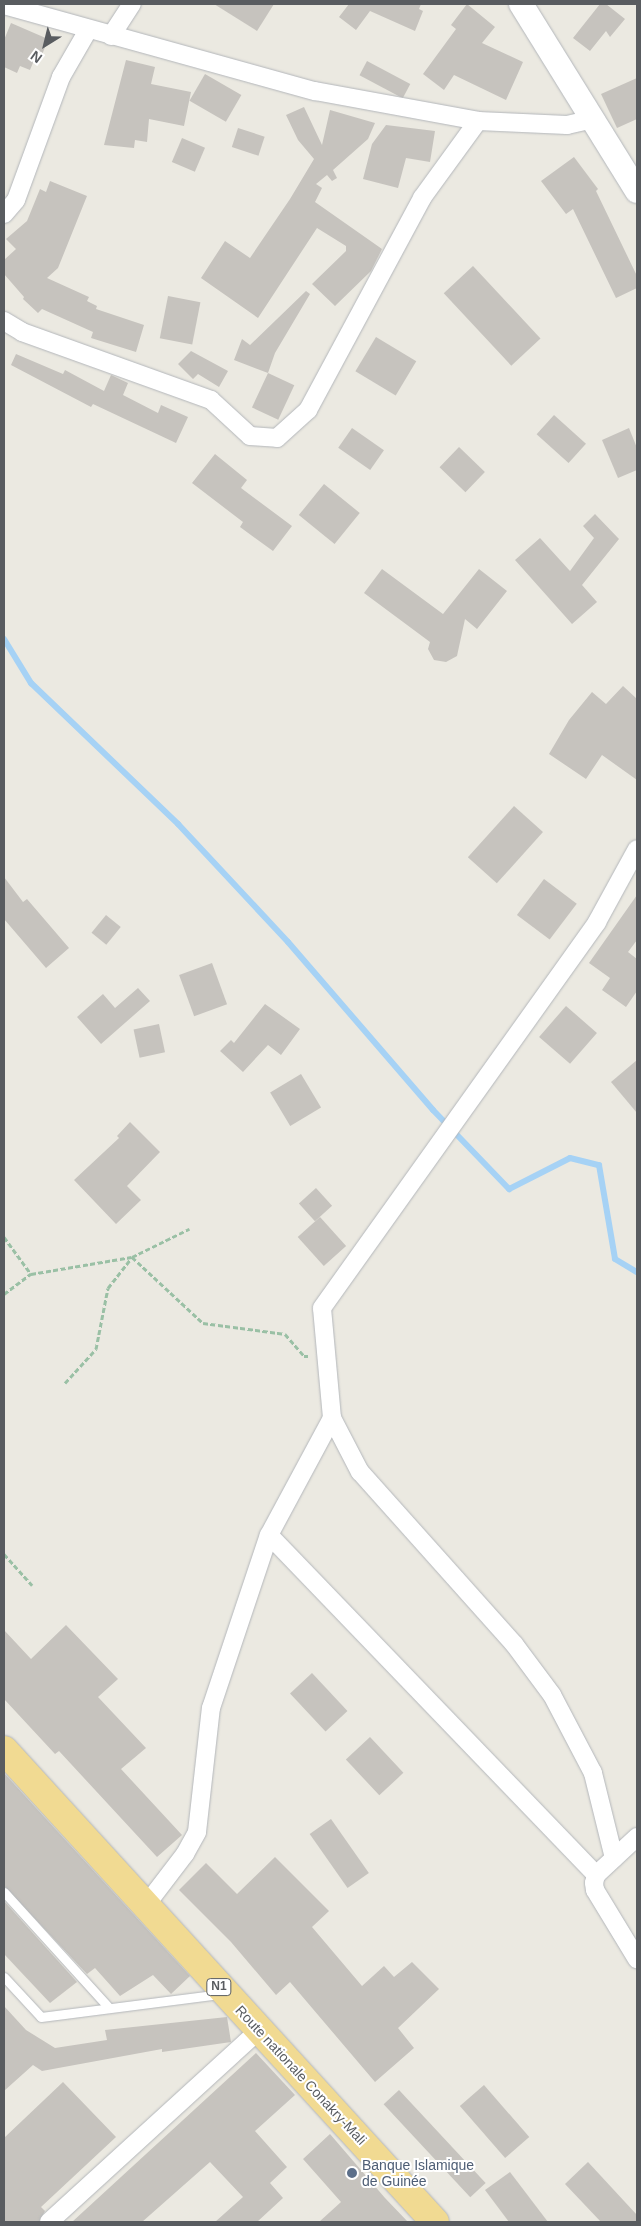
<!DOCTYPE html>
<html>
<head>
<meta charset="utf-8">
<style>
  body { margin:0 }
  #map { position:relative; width:641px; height:2226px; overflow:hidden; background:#ebe9e1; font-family:Arial,sans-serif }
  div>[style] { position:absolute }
  .stream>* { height:6px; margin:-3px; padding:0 3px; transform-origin:3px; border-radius:3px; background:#a6d2f5 }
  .building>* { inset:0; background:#c6c3be; transform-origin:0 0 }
  .path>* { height:3px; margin-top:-1.5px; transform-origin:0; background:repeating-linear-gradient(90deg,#9ac0a5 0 5px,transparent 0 7.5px) }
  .roads { filter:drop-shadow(0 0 1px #b3b6ba) drop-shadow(0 0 1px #b3b6ba) }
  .lane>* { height:9px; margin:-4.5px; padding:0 4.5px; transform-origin:4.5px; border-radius:4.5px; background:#fff }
  .street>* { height:18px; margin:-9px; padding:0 9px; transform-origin:9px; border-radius:9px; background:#fff }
  .secondary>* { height:24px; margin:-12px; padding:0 12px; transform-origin:12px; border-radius:12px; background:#fff }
  .highway>* { height:28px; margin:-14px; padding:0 14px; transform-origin:14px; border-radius:14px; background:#f1da92 }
  .dots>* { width:14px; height:14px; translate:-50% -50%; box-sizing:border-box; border:2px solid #fff; border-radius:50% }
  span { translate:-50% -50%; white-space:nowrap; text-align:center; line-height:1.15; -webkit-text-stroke:4px #fff; paint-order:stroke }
  .shield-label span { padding:1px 4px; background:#fff; border:1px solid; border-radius:4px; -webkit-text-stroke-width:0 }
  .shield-label { font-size:12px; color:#595c60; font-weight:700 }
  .street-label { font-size:14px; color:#595c60 }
  .service-label { font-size:14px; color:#4e5e75 }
  .left { translate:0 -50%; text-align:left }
  .frame { position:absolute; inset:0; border:5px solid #595c60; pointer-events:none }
  .north { position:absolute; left:20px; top:20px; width:50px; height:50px; -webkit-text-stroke:4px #fff; paint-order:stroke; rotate:216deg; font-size:14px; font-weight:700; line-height:20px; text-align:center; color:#595c60 }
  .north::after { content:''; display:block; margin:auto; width:18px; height:22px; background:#595c60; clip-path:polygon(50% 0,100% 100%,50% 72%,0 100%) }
</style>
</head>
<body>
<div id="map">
  <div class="stream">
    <i style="left:4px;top:639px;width:52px;rotate:58.5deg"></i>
    <i style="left:31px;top:683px;width:204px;rotate:43.8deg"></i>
    <i style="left:178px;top:824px;width:161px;rotate:47deg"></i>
    <i style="left:288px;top:942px;width:222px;rotate:49.2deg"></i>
    <i style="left:433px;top:1110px;width:110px;rotate:46.1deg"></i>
    <i style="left:509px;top:1189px;width:68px;rotate:-26.9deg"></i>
    <i style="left:570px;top:1158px;width:30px;rotate:14deg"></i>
    <i style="left:599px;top:1165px;width:95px;rotate:80.3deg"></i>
    <i style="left:615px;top:1259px;width:26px;rotate:31deg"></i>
  </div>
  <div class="building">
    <i style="clip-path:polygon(214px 4px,274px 4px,257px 31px)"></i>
    <i style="clip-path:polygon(349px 4px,421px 4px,419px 9px,423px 11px,415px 31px,370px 11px,356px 30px,339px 17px)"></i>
    <i style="clip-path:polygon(467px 4px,495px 27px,482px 43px,523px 62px,506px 100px,454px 75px,444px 90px,423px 74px,456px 29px,451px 25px)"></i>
    <i style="clip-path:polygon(600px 4px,606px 4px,625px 19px,610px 37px,606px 31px,590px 51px,573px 38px)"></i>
    <i style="clip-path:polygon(11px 23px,48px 39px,42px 55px,37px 53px,30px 70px,20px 66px,17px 73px,4px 67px,4px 40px)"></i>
    <i style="clip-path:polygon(126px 60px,155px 67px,151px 84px,191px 92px,184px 126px,149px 119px,147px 142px,135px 140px,134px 148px,104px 145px)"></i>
    <i style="left:367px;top:61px;width:49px;height:16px;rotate:28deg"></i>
    <i style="left:205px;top:74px;width:42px;height:31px;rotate:30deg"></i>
    <i style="clip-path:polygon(637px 78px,637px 119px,617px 128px,601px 94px)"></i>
    <i style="clip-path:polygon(304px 107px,322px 145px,330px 110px,375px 123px,368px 139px,333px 170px,337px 178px,332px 181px,327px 175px,316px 184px,322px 188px,315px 202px,382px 249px,371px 271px,335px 306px,312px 284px,346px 251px,346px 246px,317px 228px,258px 318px,201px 278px,225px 241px,250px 258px,290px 199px,314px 159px,298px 140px,286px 115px)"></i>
    <i style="clip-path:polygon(386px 125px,435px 131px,430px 162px,406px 158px,398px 188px,363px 179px,372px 144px)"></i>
    <i style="left:238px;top:128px;width:28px;height:20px;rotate:18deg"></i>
    <i style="left:182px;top:138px;width:25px;height:26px;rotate:23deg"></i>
    <i style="clip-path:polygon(574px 157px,598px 189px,596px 191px,637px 276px,637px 288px,616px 298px,573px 209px,566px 214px,541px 181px)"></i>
    <i style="clip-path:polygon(50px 181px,87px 196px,58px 268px,47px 278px,89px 297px,87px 301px,97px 306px,96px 309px,144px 325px,136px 352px,91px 338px,93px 332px,42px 309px,38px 313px,23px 299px,24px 297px,4px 274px,4px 260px,16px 249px,6px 239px,27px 221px,40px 189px,46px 192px)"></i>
    <i style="left:473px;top:266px;width:99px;height:40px;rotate:47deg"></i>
    <i style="clip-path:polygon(306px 291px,310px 294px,275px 353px,268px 373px,234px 360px,242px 339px,250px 345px)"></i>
    <i style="left:168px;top:296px;width:33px;height:43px;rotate:11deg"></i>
    <i style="left:376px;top:337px;width:47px;height:40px;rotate:31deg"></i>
    <i style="clip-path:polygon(191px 351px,228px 371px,219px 387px,198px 374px,193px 379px,178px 364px)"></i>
    <i style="clip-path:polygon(16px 354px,63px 374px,65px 370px,104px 391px,111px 375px,128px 383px,123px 395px,158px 413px,161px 405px,188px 417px,176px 443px,93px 404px,91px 407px,11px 365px)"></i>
    <i style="left:268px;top:373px;width:29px;height:38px;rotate:25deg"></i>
    <i style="left:554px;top:415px;width:43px;height:26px;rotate:42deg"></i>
    <i style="left:352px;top:428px;width:39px;height:24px;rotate:35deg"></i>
    <i style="clip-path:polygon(629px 428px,637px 448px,637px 470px,618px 478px,602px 440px)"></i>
    <i style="left:459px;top:447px;width:36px;height:28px;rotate:44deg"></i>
    <i style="clip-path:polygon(215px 454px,247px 480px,241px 488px,292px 526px,273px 551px,240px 527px,243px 522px,192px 483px)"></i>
    <i style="left:324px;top:484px;width:46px;height:40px;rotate:39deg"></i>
    <i style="clip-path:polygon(595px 514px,619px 539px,582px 585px,597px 602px,572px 624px,515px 560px,540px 538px,570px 571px,594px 538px,583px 526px)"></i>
    <i style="clip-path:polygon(382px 569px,443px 614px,479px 569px,507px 591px,477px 629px,465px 619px,457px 656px,446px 662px,434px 660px,428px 649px,430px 642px,364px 593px)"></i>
    <i style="clip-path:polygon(623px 686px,637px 699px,637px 780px,602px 755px,586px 779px,549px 754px,569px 720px,592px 692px,606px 704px)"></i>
    <i style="left:514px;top:806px;width:39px;height:69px;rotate:42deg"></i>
    <i style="clip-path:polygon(4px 877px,23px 902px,27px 899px,69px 948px,46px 968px,4px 919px)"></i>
    <i style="left:544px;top:879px;width:41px;height:45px;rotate:37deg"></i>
    <i style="clip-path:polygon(637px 895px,637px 940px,628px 952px,637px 959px,637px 991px,626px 1007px,602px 990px,610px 978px,589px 963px)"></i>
    <i style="left:106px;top:915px;width:19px;height:23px;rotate:39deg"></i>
    <i style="left:212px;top:963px;width:44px;height:35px;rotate:70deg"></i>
    <i style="clip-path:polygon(138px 988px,150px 1001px,101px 1044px,77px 1017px,103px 994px,115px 1008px)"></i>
    <i style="clip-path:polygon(265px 1004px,300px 1029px,281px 1055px,268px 1045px,243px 1072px,220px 1051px,231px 1040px,234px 1043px)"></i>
    <i style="left:566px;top:1006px;width:41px;height:41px;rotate:41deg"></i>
    <i style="left:159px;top:1024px;width:29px;height:26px;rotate:78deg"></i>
    <i style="clip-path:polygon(637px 1060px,637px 1113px,611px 1082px)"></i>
    <i style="left:301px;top:1074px;width:39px;height:36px;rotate:59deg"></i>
    <i style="clip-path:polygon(130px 1122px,160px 1152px,127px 1186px,141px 1200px,116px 1224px,74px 1180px,119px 1138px,117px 1136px)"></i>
    <i style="left:316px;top:1188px;width:24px;height:23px;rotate:48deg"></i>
    <i style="left:320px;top:1217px;width:39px;height:30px;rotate:48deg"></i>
    <i style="clip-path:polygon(66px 1625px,118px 1679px,98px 1697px,146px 1748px,121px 1769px,182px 1835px,157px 1857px,59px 1751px,55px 1754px,4px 1699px,4px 1630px,31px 1659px)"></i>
    <i style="left:312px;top:1673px;width:52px;height:30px;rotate:47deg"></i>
    <i style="left:370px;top:1737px;width:49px;height:33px;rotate:47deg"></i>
    <i style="clip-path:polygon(4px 1773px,190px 1976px,171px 1994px,153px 1975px,120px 1996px,95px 1968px,87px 1974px,4px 1886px)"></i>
    <i style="left:331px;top:1819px;width:66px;height:26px;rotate:55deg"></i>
    <i style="clip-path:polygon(275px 1857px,329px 1911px,312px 1927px,362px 1986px,384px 1966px,394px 1977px,412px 1962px,439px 1989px,398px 2028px,414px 2048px,375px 2082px,290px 1982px,276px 1995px,231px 1942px,179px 1890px,206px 1863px,237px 1894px)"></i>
    <i style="clip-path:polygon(4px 1901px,77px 1982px,50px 2003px,4px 1954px)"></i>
    <i style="clip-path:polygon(4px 2006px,26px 2030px,55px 2048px,107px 2040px,105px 2030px,227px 2017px,231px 2042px,162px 2052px,162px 2049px,42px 2071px,33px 2065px,4px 2091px)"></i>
    <i style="clip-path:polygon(256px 2053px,295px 2095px,255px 2131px,287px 2167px,270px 2183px,283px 2198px,257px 2222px,215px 2222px,243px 2197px,210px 2162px,142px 2222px,72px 2222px)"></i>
    <i style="clip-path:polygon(63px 2082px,116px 2137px,41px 2207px,45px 2211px,39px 2222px,4px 2222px,4px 2138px)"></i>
    <i style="left:484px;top:2085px;width:69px;height:32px;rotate:49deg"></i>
    <i style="left:399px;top:2090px;width:127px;height:21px;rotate:47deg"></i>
    <i style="clip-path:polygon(330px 2134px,385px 2198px,408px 2222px,319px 2222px,341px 2202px,303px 2159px)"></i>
    <i style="clip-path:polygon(588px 2162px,637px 2215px,637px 2222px,601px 2222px,565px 2184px)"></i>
    <i style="clip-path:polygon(510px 2172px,548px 2222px,509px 2222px,485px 2190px)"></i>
  </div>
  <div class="path">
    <i style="left:4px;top:1237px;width:46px;rotate:53.9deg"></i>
    <i style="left:31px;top:1274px;width:102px;rotate:-9.6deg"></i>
    <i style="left:132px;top:1257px;width:97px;rotate:42.9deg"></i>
    <i style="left:203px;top:1323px;width:83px;rotate:7.6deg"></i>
    <i style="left:285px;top:1334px;width:29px;rotate:49deg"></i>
    <i style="left:304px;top:1356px;width:4px"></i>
    <i style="left:4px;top:1294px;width:34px;rotate:-37deg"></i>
    <i style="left:65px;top:1383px;width:46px;rotate:-47.6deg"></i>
    <i style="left:96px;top:1349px;width:62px;rotate:-78.9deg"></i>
    <i style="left:108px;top:1288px;width:39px;rotate:-52deg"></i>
    <i style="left:132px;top:1257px;width:64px;rotate:-26.2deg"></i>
    <i style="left:4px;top:1554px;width:42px;rotate:47.9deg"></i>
  </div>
  <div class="roads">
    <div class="lane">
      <i style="left:4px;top:1892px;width:156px;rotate:47.8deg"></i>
      <i style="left:4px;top:1977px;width:54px;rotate:47.2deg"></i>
      <i style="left:41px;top:2017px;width:180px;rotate:-7.3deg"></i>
    </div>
    <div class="street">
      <i style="left:4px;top:5px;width:323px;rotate:15.5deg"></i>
      <i style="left:315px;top:91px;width:166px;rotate:10.4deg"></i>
      <i style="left:478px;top:121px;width:89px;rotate:2.6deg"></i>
      <i style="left:567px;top:125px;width:26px;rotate:-13deg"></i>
      <i style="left:111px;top:36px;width:38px;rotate:-57deg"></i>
      <i style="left:4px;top:214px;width:18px;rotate:-49deg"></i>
      <i style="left:16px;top:200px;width:131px;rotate:-69.9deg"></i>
      <i style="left:61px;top:77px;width:54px;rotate:-60.1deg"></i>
      <i style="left:4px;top:321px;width:21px;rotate:31deg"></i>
      <i style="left:22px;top:332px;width:201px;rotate:19.8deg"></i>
      <i style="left:211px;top:400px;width:53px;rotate:42.7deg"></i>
      <i style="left:250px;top:436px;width:27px;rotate:4deg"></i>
      <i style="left:277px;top:438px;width:42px;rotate:-42.1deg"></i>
      <i style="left:308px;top:410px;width:241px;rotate:-61.7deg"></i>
      <i style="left:422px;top:198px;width:95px;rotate:-54deg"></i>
      <i style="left:269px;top:1535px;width:472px;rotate:46.1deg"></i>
      <i style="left:637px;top:1837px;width:56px;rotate:137.2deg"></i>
      <i style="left:596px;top:1875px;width:8px;rotate:104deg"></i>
      <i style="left:594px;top:1883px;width:7px;rotate:82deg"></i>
      <i style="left:595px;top:1890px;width:81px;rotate:58.7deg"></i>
      <i style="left:614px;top:1858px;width:88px;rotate:-103.9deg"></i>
      <i style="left:593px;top:1773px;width:88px;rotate:-117.7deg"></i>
      <i style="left:552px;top:1695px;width:64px;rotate:-126.7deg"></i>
      <i style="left:514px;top:1644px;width:231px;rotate:-131.8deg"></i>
      <i style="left:360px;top:1472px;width:61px;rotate:-117.4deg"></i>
      <i style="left:332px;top:1418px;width:110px;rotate:-95.2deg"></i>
      <i style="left:322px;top:1308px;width:474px;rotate:-54.5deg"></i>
      <i style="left:597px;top:922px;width:83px;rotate:-61.3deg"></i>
      <i style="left:146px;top:1905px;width:64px;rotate:-52.6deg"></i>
      <i style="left:185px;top:1854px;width:25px;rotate:-61deg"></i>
      <i style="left:197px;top:1832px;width:125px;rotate:-83.6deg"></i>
      <i style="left:211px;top:1708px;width:182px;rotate:-71.5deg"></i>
      <i style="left:269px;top:1535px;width:133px;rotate:-61.7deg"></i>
      <i style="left:49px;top:2222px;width:285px;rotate:-42.4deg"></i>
    </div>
    <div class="secondary">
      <i style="left:521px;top:4px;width:220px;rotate:58.2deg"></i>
    </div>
    <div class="highway">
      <i style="left:4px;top:1750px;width:639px;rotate:47.6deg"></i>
    </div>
  </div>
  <div class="dots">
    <i style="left:352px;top:2173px;background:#5c6f8a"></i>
  </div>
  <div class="shield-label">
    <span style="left:219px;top:1987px">N1</span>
  </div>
  <div class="street-label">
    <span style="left:301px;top:2075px;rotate:47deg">Route nationale Conakry-Mali</span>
  </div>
  <div class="service-label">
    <span class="left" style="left:362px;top:2173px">Banque Islamique<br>de Guinée</span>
  </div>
  <div class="frame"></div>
  <div class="north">N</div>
</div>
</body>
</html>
